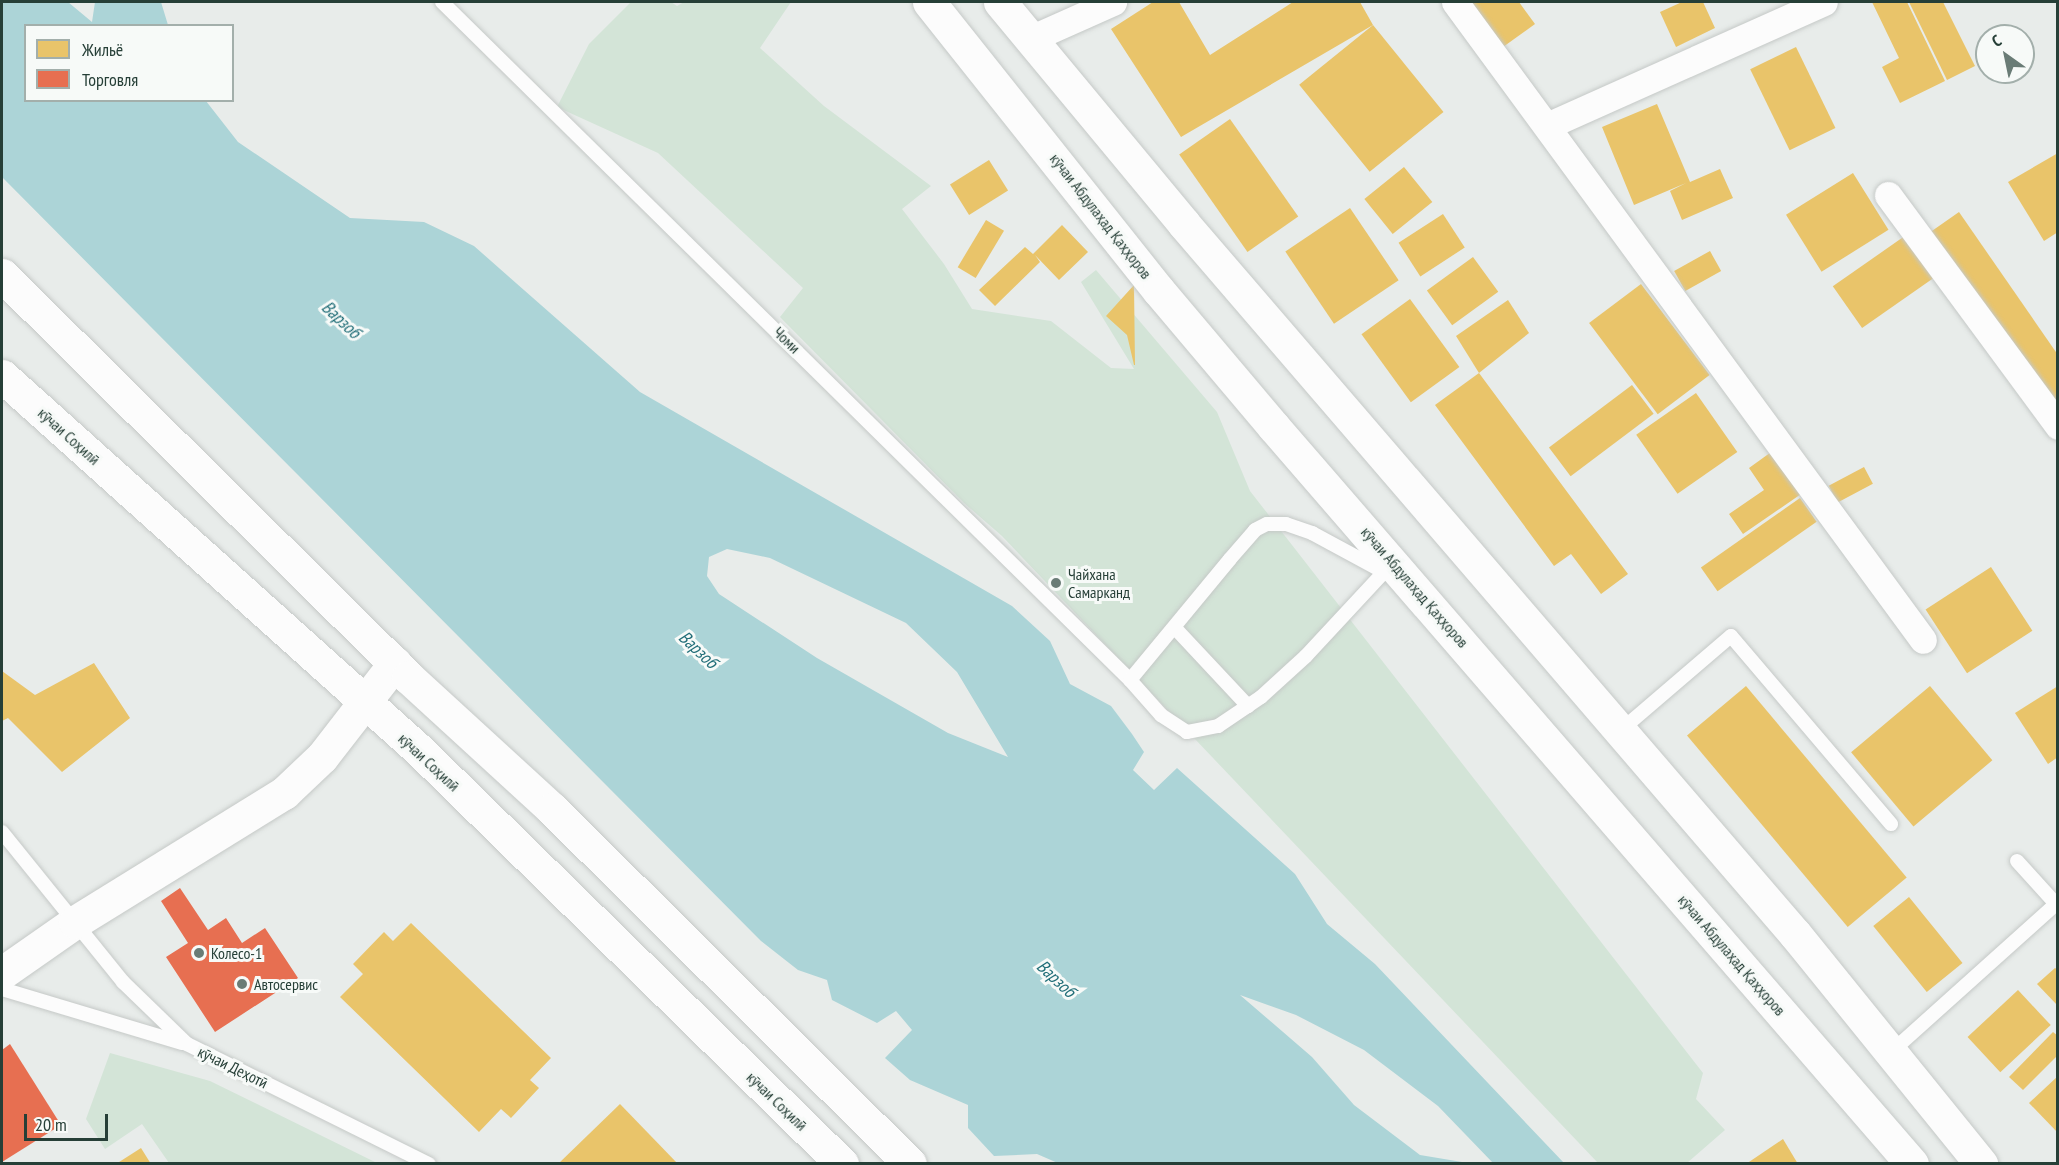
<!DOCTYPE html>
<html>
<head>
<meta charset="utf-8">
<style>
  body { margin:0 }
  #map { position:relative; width:2059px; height:1165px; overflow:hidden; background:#e8ecea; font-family:"PT Sans Narrow",sans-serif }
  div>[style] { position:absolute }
  .green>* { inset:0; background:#d3e4d7 }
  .water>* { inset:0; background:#acd4d7 }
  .homes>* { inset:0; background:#e9c46a; transform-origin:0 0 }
  .shops>* { inset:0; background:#e76f51 }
  .roads { filter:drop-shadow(0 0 2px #c5c9c7) drop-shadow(0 0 2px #c5c9c7) }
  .service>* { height:14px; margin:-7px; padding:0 7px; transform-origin:7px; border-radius:7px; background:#fcfcfc }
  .minor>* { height:27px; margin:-13.5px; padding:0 13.5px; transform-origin:13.5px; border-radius:13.5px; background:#fcfcfc }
  .tertiary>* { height:33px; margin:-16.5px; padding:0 16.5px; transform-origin:16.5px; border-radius:16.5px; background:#fcfcfc }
  .secondary>* { height:33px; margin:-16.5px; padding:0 16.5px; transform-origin:16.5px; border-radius:16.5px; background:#fcfcfc }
  .dots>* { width:16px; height:16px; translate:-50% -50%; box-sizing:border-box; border:3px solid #f7faf8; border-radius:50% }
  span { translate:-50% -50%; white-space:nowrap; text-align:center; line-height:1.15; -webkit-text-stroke:6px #f7faf8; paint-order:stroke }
  .street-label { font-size:16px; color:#263f37 }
  .poi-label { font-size:16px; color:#263f37 }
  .left { translate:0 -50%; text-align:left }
  .water-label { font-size:18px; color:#236f79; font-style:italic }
  .frame { position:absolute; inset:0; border:3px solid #263f37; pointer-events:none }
  .legend { position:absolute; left:24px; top:24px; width:210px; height:78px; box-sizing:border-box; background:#f7faf8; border:2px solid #a3afab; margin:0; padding:8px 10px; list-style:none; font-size:18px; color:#263f37 }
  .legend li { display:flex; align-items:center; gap:12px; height:30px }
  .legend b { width:30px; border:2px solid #a3afab }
  .north { position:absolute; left:1975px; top:24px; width:60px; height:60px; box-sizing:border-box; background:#f7faf8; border:2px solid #a3afab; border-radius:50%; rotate:327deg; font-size:16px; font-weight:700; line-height:24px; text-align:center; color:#263f37 }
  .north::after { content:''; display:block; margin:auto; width:21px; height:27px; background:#6a7c76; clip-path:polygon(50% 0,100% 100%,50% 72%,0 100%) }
  .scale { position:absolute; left:24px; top:1114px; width:84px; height:27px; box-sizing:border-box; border:3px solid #263f37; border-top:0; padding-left:8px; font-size:18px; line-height:21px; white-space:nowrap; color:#263f37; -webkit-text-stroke:4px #f7faf8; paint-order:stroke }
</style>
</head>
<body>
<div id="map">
  <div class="green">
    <i style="clip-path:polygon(631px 2px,671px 2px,677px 6px,684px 2px,791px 2px,760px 48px,824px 106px,931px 186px,902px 209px,944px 264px,972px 309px,1051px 321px,1111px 368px,1134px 369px,1081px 282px,1096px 270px,1217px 412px,1250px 491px,1703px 1073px,1696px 1099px,1725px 1130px,1687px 1163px,1598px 1163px,1002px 536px,964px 503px,780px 317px,803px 288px,658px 153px,557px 107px,589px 44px)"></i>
    <i style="clip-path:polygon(110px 1053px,210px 1081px,377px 1163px,169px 1163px,142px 1124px,105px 1149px,86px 1119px)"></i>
  </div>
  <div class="water">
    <i style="clip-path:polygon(evenodd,2px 2px,68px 2px,92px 22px,95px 2px,161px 2px,168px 25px,26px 26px,26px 100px,206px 101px,238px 142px,350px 218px,424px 222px,474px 246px,640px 392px,1012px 606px,1050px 641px,1070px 684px,1111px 706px,1132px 734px,1144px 752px,1133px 770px,1154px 790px,1177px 768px,1295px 874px,1327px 924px,1375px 964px,1564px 1163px,1493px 1163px,1438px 1106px,1364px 1050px,1296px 1015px,1240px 995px,1312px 1057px,1354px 1105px,1420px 1155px,1468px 1163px,1060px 1164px,1037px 1154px,994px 1156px,968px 1128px,968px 1105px,910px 1080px,885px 1058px,912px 1030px,896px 1011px,877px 1023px,832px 1000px,827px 980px,798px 970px,761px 941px,2px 177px,2px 2px,727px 549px,770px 558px,906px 623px,957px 672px,1008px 757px,948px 733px,817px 658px,719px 594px,707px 576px,709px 557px,727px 549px)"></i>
  </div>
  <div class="homes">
    <i style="clip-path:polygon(1153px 2px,1179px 2px,1210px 55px,1293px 2px,1360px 2px,1373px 25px,1181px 137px,1111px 29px)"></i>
    <i style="clip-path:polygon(1470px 2px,1519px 2px,1535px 24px,1503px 47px)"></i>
    <i style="clip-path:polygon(1682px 2px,1703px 2px,1715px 28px,1676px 47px,1660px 12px)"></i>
    <i style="clip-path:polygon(1872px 2px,1907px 2px,1945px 81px,1900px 103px,1882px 67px,1899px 58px)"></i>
    <i style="clip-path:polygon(1909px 2px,1943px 2px,1975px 66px,1947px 80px)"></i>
    <i style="left:1373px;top:25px;width:112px;height:95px;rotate:51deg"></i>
    <i style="left:1796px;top:47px;width:90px;height:51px;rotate:64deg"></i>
    <i style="clip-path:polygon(1657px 104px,1690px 182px,1720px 169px,1733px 198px,1682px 220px,1670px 191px,1686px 183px,1634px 205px,1602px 127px)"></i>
    <i style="left:1230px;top:119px;width:119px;height:62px;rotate:55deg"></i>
    <i style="clip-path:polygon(2058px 153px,2058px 232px,2044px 241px,2008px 182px)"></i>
    <i style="left:989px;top:160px;width:36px;height:46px;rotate:58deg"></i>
    <i style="left:1404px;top:167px;width:45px;height:51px;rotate:51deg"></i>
    <i style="left:1853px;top:173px;width:67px;height:79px;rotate:58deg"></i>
    <i style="left:1350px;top:208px;width:87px;height:78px;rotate:56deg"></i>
    <i style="clip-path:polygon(1959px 212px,2058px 355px,2058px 418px,1929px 233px)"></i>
    <i style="left:1443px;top:214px;width:40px;height:53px;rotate:57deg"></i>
    <i style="left:986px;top:220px;width:21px;height:55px;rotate:31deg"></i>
    <i style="clip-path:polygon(1062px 225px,1088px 252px,1059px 280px,1035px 255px,1040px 262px,995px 306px,979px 290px,1025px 247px,1033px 254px)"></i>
    <i style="left:1909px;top:233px;width:51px;height:93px;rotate:55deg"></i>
    <i style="left:1710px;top:251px;width:23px;height:41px;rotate:61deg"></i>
    <i style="left:1473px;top:257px;width:43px;height:57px;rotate:54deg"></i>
    <i style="left:1641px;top:284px;width:114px;height:65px;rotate:53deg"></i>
    <i style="clip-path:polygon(1134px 285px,1135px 365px,1134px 365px,1127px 335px,1106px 316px)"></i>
    <i style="left:1410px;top:299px;width:84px;height:60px;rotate:54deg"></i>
    <i style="clip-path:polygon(1508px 300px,1529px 333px,1479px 373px,1456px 336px)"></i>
    <i style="clip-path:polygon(1479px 373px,1628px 574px,1601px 594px,1571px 554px,1554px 566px,1435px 405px)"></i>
    <i style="left:1632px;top:385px;width:36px;height:104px;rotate:53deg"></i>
    <i style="left:1696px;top:393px;width:72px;height:73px;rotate:55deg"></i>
    <i style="clip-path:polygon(1774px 450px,1804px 492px,1743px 534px,1729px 514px,1764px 490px,1749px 468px)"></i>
    <i style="left:1864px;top:467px;width:19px;height:40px;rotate:62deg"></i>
    <i style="left:1800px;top:498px;width:29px;height:121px;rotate:55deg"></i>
    <i style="left:1991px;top:567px;width:76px;height:78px;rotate:57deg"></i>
    <i style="clip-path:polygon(94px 663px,130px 718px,62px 772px,8px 718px,2px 721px,2px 671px,35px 695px)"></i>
    <i style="left:1746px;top:686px;width:250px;height:77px;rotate:50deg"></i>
    <i style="left:1930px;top:686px;width:97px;height:103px;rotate:50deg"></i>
    <i style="clip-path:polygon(2058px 686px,2058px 757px,2048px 764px,2015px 713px)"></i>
    <i style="left:1909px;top:897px;width:85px;height:46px;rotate:51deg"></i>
    <i style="clip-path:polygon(411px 923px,551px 1058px,530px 1080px,539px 1088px,511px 1118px,501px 1109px,479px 1132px,340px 997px,363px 974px,353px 964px,384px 932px,393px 941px)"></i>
    <i style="clip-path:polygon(2055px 968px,2058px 970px,2058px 1006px,2037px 984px)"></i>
    <i style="left:2018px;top:990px;width:48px;height:69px;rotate:47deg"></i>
    <i style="clip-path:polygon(2053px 1032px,2058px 1036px,2058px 1055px,2023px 1090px,2009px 1077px)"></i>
    <i style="clip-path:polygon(2058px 1076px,2058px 1133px,2029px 1103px)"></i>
    <i style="clip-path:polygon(620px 1104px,678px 1164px,558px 1164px)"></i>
    <i style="clip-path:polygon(1783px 1139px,1798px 1164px,1746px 1164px)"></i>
    <i style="clip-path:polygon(141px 1148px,151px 1164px,116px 1164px)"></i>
  </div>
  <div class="shops">
    <i style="clip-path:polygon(180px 888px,208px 930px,226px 918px,242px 943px,265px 928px,298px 978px,215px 1032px,166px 957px,188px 943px,161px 901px)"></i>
    <i style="clip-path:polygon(10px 1044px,61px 1125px,2px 1162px,2px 1050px)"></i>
  </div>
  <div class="roads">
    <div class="service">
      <i style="left:442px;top:2px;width:966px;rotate:44.58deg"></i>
      <i style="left:1267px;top:524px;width:19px"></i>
      <i style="left:1286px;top:524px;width:28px;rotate:19deg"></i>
      <i style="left:1312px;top:533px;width:82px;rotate:28.4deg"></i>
      <i style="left:1384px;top:572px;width:115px;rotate:132.9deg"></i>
      <i style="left:1306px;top:656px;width:61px;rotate:137.7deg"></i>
      <i style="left:1261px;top:697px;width:52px;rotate:146deg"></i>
      <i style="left:1218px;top:726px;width:32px;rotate:169deg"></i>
      <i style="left:1187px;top:732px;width:31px;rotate:-147deg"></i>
      <i style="left:1161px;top:715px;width:47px;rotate:-131.5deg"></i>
      <i style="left:1130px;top:680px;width:157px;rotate:-50.4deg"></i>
      <i style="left:1230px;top:559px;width:38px;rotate:-49deg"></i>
      <i style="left:1255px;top:530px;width:13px;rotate:-27deg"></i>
      <i style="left:1175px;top:628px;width:107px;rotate:46.9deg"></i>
      <i style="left:1620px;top:731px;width:146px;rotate:-40.6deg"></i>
      <i style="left:1731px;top:636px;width:247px;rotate:49.6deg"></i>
      <i style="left:2px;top:832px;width:193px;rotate:51.1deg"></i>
      <i style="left:123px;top:982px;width:89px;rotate:44.1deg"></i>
      <i style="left:187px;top:1044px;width:270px;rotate:26.4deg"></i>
      <i style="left:2px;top:989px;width:188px;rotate:16.7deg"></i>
      <i style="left:1890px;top:1053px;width:223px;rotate:-41.9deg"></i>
      <i style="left:2056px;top:904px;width:58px;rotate:-132.2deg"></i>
    </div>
    <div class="minor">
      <i style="left:1455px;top:2px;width:791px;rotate:53.74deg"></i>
      <i style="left:1030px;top:39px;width:91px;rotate:-24deg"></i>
      <i style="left:1549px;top:125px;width:301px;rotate:-24.1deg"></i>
      <i style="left:1888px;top:195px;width:287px;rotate:53.6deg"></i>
    </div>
    <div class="tertiary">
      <i style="left:2px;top:973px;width:89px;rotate:-34.9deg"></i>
      <i style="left:75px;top:922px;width:246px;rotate:-31.7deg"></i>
      <i style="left:284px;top:793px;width:52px;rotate:-43.5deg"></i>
      <i style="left:322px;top:757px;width:119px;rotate:-52.2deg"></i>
    </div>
    <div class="secondary">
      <i style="left:929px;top:2px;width:369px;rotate:51.5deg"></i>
      <i style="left:1159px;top:291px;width:177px;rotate:49.8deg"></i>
      <i style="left:1273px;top:426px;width:976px;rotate:49.11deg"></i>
      <i style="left:1000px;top:2px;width:288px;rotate:50.3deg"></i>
      <i style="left:1184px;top:224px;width:937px;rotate:49.29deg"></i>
      <i style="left:1795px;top:934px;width:296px;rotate:51deg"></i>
      <i style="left:2px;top:275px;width:571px;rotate:44.72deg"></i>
      <i style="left:408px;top:677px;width:195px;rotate:42.5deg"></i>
      <i style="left:552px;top:809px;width:504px;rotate:44.76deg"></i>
      <i style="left:2px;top:376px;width:560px;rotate:41.89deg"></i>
      <i style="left:419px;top:750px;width:592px;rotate:44.38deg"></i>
    </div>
  </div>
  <div class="dots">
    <i style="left:1056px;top:583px;background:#6a7c76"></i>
    <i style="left:199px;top:953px;background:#6a7c76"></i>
    <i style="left:242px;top:984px;background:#6a7c76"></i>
  </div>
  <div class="street-label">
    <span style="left:1101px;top:216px;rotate:52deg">кӯчаи Абдулаҳад Қаҳҳоров</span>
    <span style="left:787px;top:340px;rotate:44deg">Чоми</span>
    <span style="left:69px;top:436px;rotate:42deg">кӯчаи Соҳилӣ</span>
    <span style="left:1415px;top:587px;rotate:49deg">кӯчаи Абдулаҳад Қаҳҳоров</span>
    <span style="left:429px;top:762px;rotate:43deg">кӯчаи Соҳилӣ</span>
    <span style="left:1732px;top:955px;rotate:49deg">кӯчаи Абдулаҳад Қаҳҳоров</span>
    <span style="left:233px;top:1067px;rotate:26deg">кӯчаи Деҳотӣ</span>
    <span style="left:777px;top:1101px;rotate:44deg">кӯчаи Соҳилӣ</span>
  </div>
  <div class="poi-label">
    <span class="left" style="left:1068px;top:583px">Чайхана<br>Самарканд</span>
    <span class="left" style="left:211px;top:953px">Колесо-1</span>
    <span class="left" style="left:254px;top:984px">Автосервис</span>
  </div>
  <div class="water-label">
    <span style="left:341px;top:320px;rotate:43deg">Варзоб</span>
    <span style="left:698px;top:650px;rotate:43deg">Варзоб</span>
    <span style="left:1056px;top:979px;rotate:43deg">Варзоб</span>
  </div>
  <div class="frame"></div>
  <ul class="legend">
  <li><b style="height:16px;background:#e9c46a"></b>Жильё</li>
  <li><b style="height:16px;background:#e76f51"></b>Торговля</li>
  </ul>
  <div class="north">С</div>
  <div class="scale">20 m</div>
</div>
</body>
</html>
